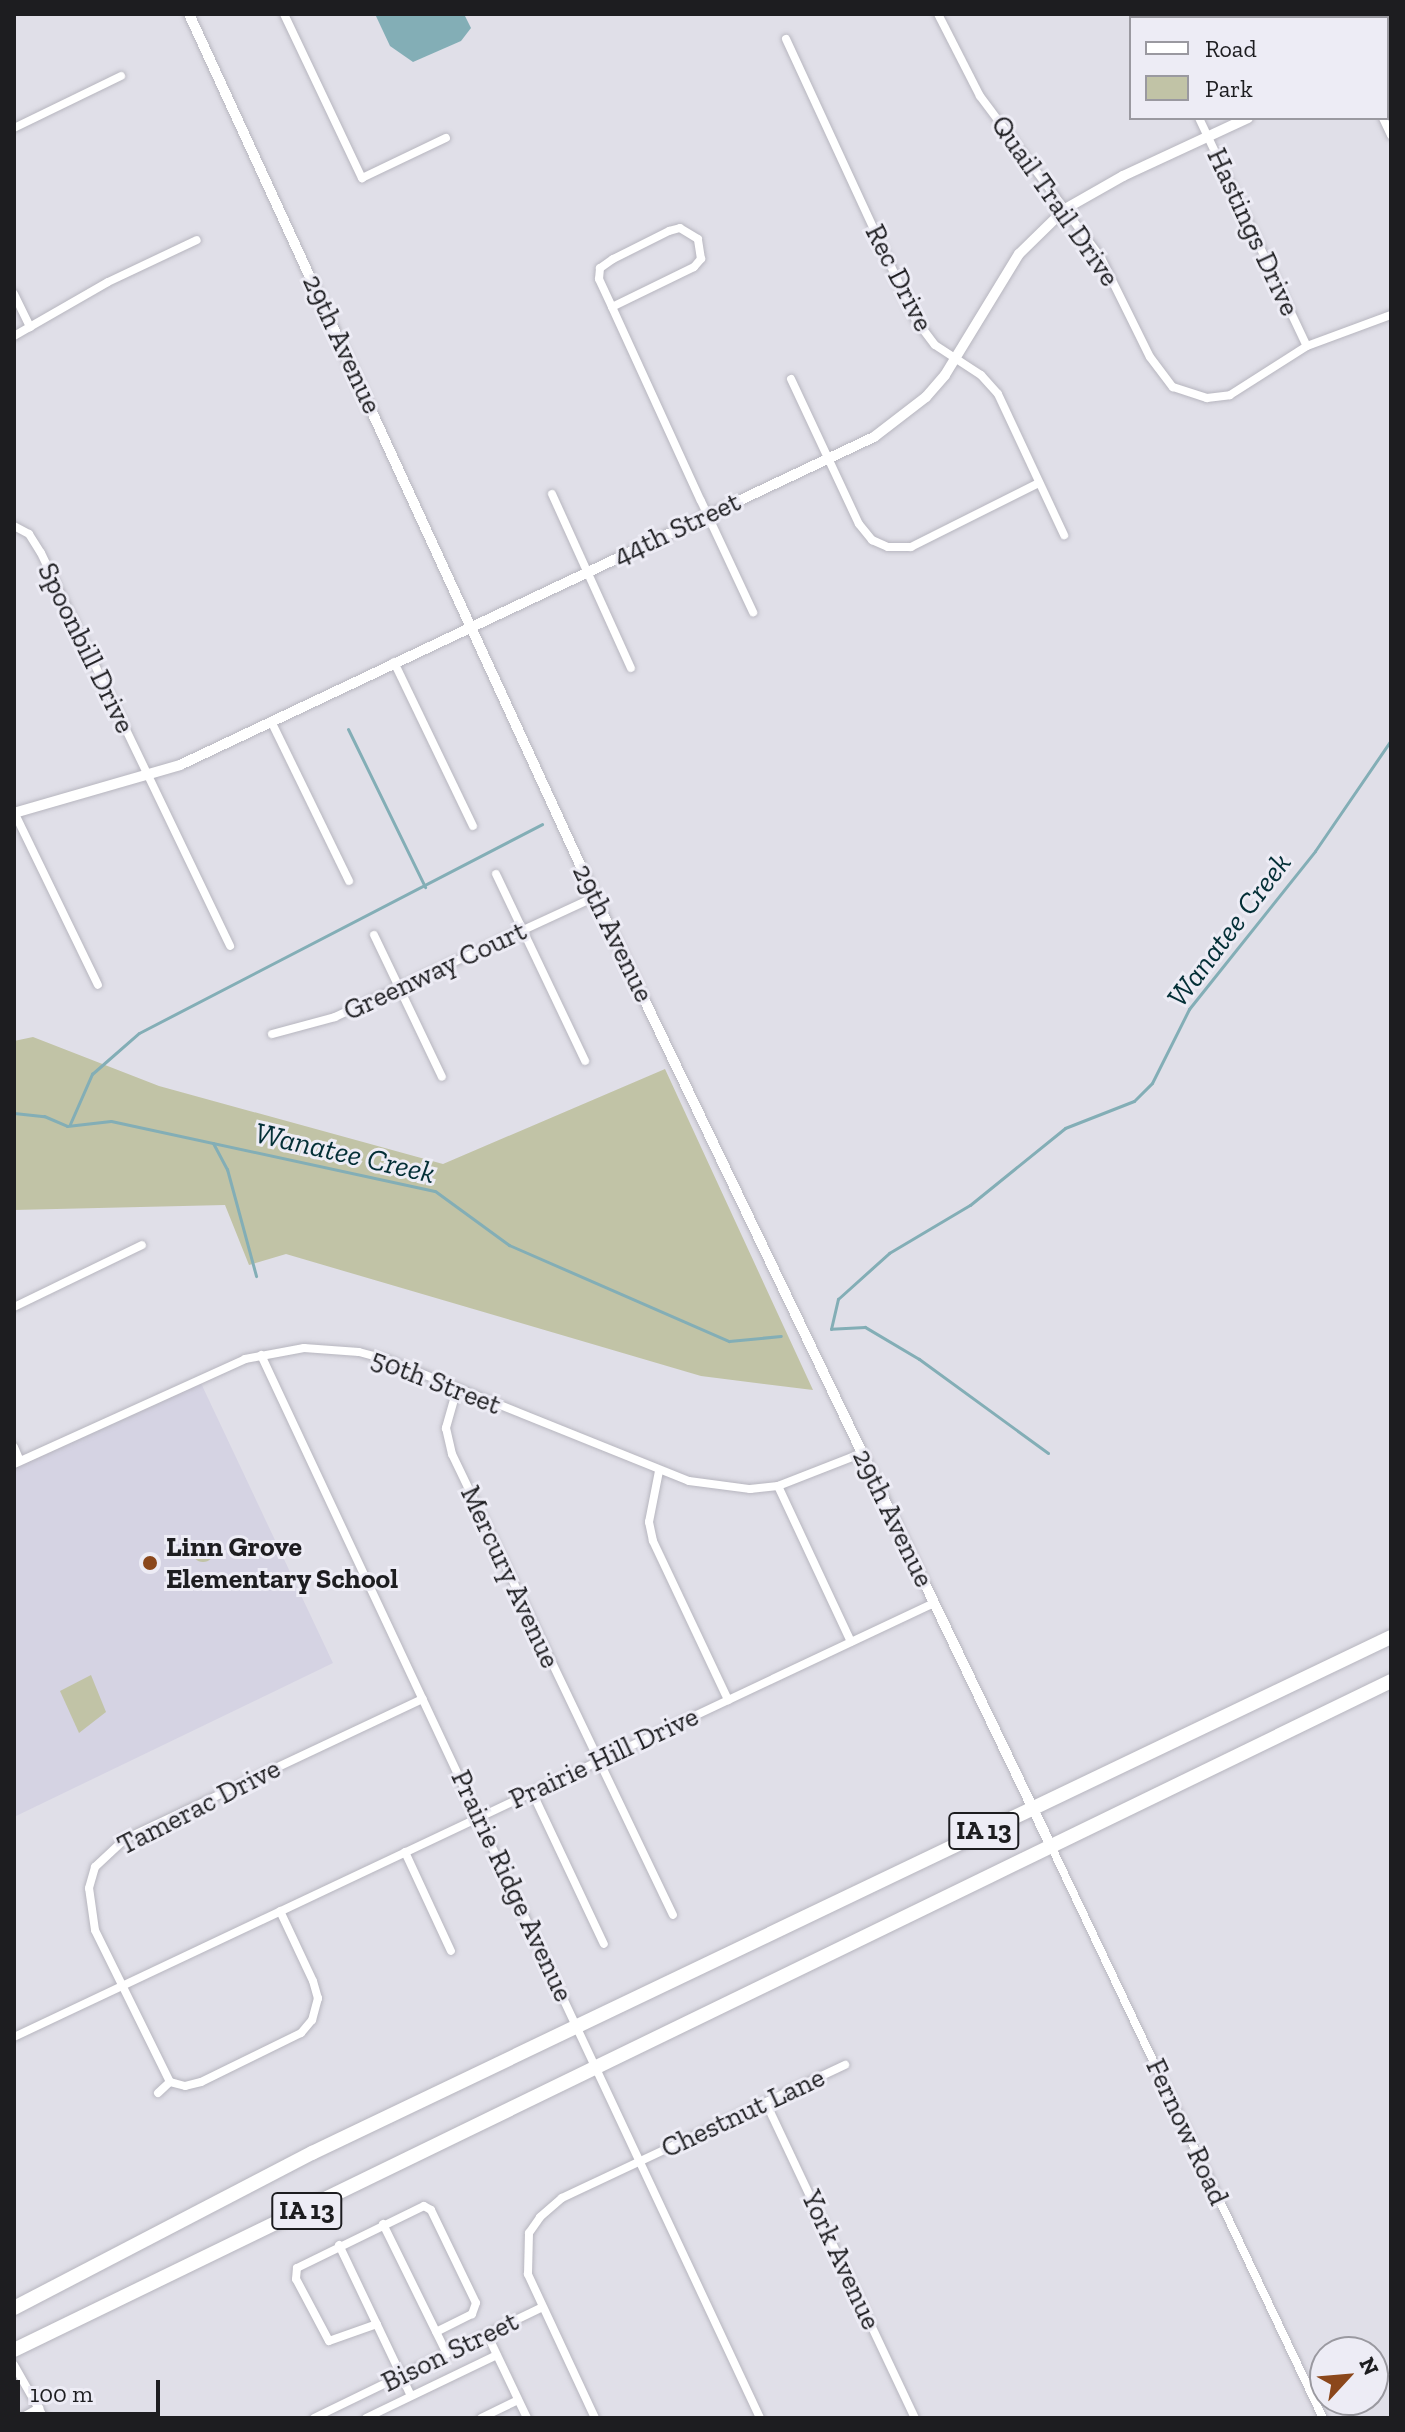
<!DOCTYPE html>
<html>
<head>
<meta charset="utf-8">
<style>
  body { margin:0 }
  #map { position:relative; width:1405px; height:2432px; overflow:hidden; background:#e0dfe8; font-family:"Zilla Slab",serif }
  div>[style] { position:absolute }
  .built>* { inset:0; background:#d5d3e3 }
  .green>* { inset:0; background:#c1c3a6 }
  .round { border-radius:50% }
  .water>* { inset:0; background:#83aeb6 }
  .stream>* { height:3px; margin:-1.5px; padding:0 1.5px; transform-origin:1.5px; border-radius:1.5px; background:#83aeb6 }
  .roads { filter:drop-shadow(0 0 2px #b7b6bf) drop-shadow(0 0 2px #b7b6bf) }
  .minor>* { height:8px; margin:-4px; padding:0 4px; transform-origin:4px; border-radius:4px; background:#fff }
  .tertiary>* { height:10px; margin:-5px; padding:0 5px; transform-origin:5px; border-radius:5px; background:#fff }
  .trunk>* { height:14px; margin:-7px; padding:0 7px; transform-origin:7px; border-radius:7px; background:#fff }
  .dots>* { width:22px; height:22px; translate:-50% -50%; box-sizing:border-box; border:4px solid #edecf5; border-radius:50% }
  span { translate:-50% -50%; white-space:nowrap; text-align:center; line-height:1.15; -webkit-text-stroke:6px #edecf5; paint-order:stroke }
  .shield-label span { padding:2px 6px; background:#edecf5; border:2px solid; border-radius:6px; -webkit-text-stroke-width:0 }
  .shield-label { font-size:26px; color:#1d1d20; font-weight:700 }
  .street-label { font-size:28px; color:#1d1d20 }
  .poi-label { font-size:28px; color:#1d1d20; font-weight:700 }
  .left { translate:0 -50%; text-align:left }
  .water-label { font-size:30px; color:#032f36; font-style:italic }
  .frame { position:absolute; inset:0; border:16px solid #1d1d20; pointer-events:none }
  .legend { position:absolute; left:1129px; top:16px; width:260px; height:104px; box-sizing:border-box; background:#edecf5; border:2px solid #9a99a0; margin:0; padding:10px 14px; list-style:none; font-size:24px; color:#1d1d20 }
  .legend li { display:flex; align-items:center; gap:16px; height:40px }
  .legend b { width:40px; border:2px solid #9a99a0 }
  .north { position:absolute; left:1309px; top:2336px; width:80px; height:80px; box-sizing:border-box; background:#edecf5; border:2px solid #9a99a0; border-radius:50%; rotate:64deg; font-size:22px; font-weight:700; line-height:32px; text-align:center; color:#1d1d20 }
  .north::after { content:''; display:block; margin:auto; width:28px; height:36px; background:#8b471b; clip-path:polygon(50% 0,100% 100%,50% 72%,0 100%) }
  .scale { position:absolute; left:16px; top:2380px; width:144px; height:36px; box-sizing:border-box; border:4px solid #1d1d20; border-top:0; padding-left:10px; font-size:24px; line-height:28px; white-space:nowrap; color:#1d1d20; -webkit-text-stroke:6px #edecf5; paint-order:stroke }
</style>
</head>
<body>
<div id="map">
  <div class="built">
    <i style="clip-path:polygon(199px 1379px,333px 1663px,14px 1817px,14px 1464px)"></i>
  </div>
  <div class="green">
    <i style="clip-path:polygon(33px 1037px,159px 1086px,443px 1164px,665px 1069px,813px 1390px,701px 1376px,286px 1254px,249px 1265px,225px 1205px,14px 1210px,14px 1041px)"></i>
    <i class="round" style="left:192px;top:1540px;width:22px;height:22px"></i>
    <i style="clip-path:polygon(91px 1675px,106px 1712px,79px 1733px,60px 1691px)"></i>
  </div>
  <div class="water">
    <i style="clip-path:polygon(375px 14px,464px 14px,471px 28px,461px 41px,413px 62px,390px 46px)"></i>
  </div>
  <div class="stream">
    <i style="left:348px;top:729px;width:176px;rotate:64deg"></i>
    <i style="left:14px;top:1113px;width:30px;rotate:6deg"></i>
    <i style="left:44px;top:1116px;width:25px;rotate:23deg"></i>
    <i style="left:67px;top:1126px;width:44px;rotate:-6.5deg"></i>
    <i style="left:111px;top:1121px;width:331px;rotate:12.2deg"></i>
    <i style="left:435px;top:1191px;width:92px;rotate:36.1deg"></i>
    <i style="left:509px;top:1245px;width:240px;rotate:23.6deg"></i>
    <i style="left:729px;top:1341px;width:52px;rotate:-5.5deg"></i>
    <i style="left:70px;top:1124px;width:55px;rotate:-66.3deg"></i>
    <i style="left:92px;top:1074px;width:62px;rotate:-41.1deg"></i>
    <i style="left:139px;top:1033px;width:454px;rotate:-27.4deg"></i>
    <i style="left:213px;top:1143px;width:30px;rotate:62deg"></i>
    <i style="left:227px;top:1169px;width:111px;rotate:74.8deg"></i>
    <i style="left:1048px;top:1453px;width:160px;rotate:-143.9deg"></i>
    <i style="left:919px;top:1359px;width:63px;rotate:-149.3deg"></i>
    <i style="left:865px;top:1327px;width:34px;rotate:177deg"></i>
    <i style="left:831px;top:1329px;width:31px;rotate:-77deg"></i>
    <i style="left:838px;top:1299px;width:69px;rotate:-42deg"></i>
    <i style="left:889px;top:1253px;width:94px;rotate:-30.7deg"></i>
    <i style="left:970px;top:1205px;width:122px;rotate:-39deg"></i>
    <i style="left:1065px;top:1128px;width:74px;rotate:-21.4deg"></i>
    <i style="left:1134px;top:1101px;width:25px;rotate:-45deg"></i>
    <i style="left:1152px;top:1083px;width:83px;rotate:-63.4deg"></i>
    <i style="left:1189px;top:1009px;width:202px;rotate:-51.4deg"></i>
    <i style="left:1315px;top:851px;width:135px;rotate:-55.6deg"></i>
  </div>
  <div class="roads">
    <div class="minor">
      <i style="left:284px;top:14px;width:182px;rotate:64.6deg"></i>
      <i style="left:362px;top:178px;width:93px;rotate:-25.5deg"></i>
      <i style="left:938px;top:14px;width:92px;rotate:62.9deg"></i>
      <i style="left:980px;top:96px;width:202px;rotate:53.2deg"></i>
      <i style="left:1101px;top:258px;width:110px;rotate:63.7deg"></i>
      <i style="left:1150px;top:357px;width:38px;rotate:53deg"></i>
      <i style="left:1173px;top:387px;width:36px;rotate:18deg"></i>
      <i style="left:1207px;top:398px;width:23px;rotate:-7deg"></i>
      <i style="left:1230px;top:395px;width:91px;rotate:-32.5deg"></i>
      <i style="left:1307px;top:346px;width:90px;rotate:-20.3deg"></i>
      <i style="left:1151px;top:14px;width:4px;rotate:76deg"></i>
      <i style="left:1334px;top:14px;width:4px;rotate:63deg"></i>
      <i style="left:786px;top:39px;width:310px;rotate:65.2deg"></i>
      <i style="left:916px;top:320px;width:31px;rotate:53deg"></i>
      <i style="left:935px;top:345px;width:55px;rotate:33.1deg"></i>
      <i style="left:981px;top:375px;width:25px;rotate:48deg"></i>
      <i style="left:998px;top:394px;width:156px;rotate:64.9deg"></i>
      <i style="left:1199px;top:118px;width:252px;rotate:64.7deg"></i>
      <i style="left:1383px;top:118px;width:19px;rotate:65deg"></i>
      <i style="left:14px;top:128px;width:119px;rotate:-25.9deg"></i>
      <i style="left:14px;top:294px;width:37px;rotate:64deg"></i>
      <i style="left:612px;top:307px;width:91px;rotate:-26deg"></i>
      <i style="left:694px;top:267px;width:11px;rotate:-49deg"></i>
      <i style="left:701px;top:259px;width:20px;rotate:-99deg"></i>
      <i style="left:698px;top:239px;width:21px;rotate:-149deg"></i>
      <i style="left:680px;top:228px;width:11px;rotate:165deg"></i>
      <i style="left:669px;top:231px;width:63px;rotate:153.4deg"></i>
      <i style="left:613px;top:259px;width:16px;rotate:145deg"></i>
      <i style="left:600px;top:268px;width:11px;rotate:95deg"></i>
      <i style="left:599px;top:279px;width:31px;rotate:65deg"></i>
      <i style="left:612px;top:307px;width:213px;rotate:65.4deg"></i>
      <i style="left:701px;top:501px;width:123px;rotate:64.9deg"></i>
      <i style="left:14px;top:336px;width:108px;rotate:-29.9deg"></i>
      <i style="left:108px;top:282px;width:98px;rotate:-25.3deg"></i>
      <i style="left:791px;top:379px;width:160px;rotate:64.9deg"></i>
      <i style="left:859px;top:524px;width:21px;rotate:51deg"></i>
      <i style="left:872px;top:540px;width:17px;rotate:24deg"></i>
      <i style="left:888px;top:547px;width:23px"></i>
      <i style="left:911px;top:547px;width:143px;rotate:-26.6deg"></i>
      <i style="left:552px;top:494px;width:191px;rotate:65.6deg"></i>
      <i style="left:14px;top:526px;width:17px;rotate:28deg"></i>
      <i style="left:29px;top:534px;width:22px;rotate:58deg"></i>
      <i style="left:41px;top:553px;width:436px;rotate:64.3deg"></i>
      <i style="left:394px;top:662px;width:182px;rotate:64.3deg"></i>
      <i style="left:271px;top:721px;width:178px;rotate:64deg"></i>
      <i style="left:14px;top:812px;width:192px;rotate:64.1deg"></i>
      <i style="left:496px;top:874px;width:207px;rotate:64.5deg"></i>
      <i style="left:374px;top:935px;width:157px;rotate:64.4deg"></i>
      <i style="left:272px;top:1034px;width:65px;rotate:-15.1deg"></i>
      <i style="left:335px;top:1017px;width:286px;rotate:-24.8deg"></i>
      <i style="left:14px;top:1307px;width:142px;rotate:-25.8deg"></i>
      <i style="left:261px;top:1355px;width:1174px;rotate:64.85deg"></i>
      <i style="left:457px;top:1389px;width:41px;rotate:105.8deg"></i>
      <i style="left:446px;top:1428px;width:27px;rotate:77deg"></i>
      <i style="left:452px;top:1454px;width:511px;rotate:64.39deg"></i>
      <i style="left:14px;top:1447px;width:15px;rotate:67deg"></i>
      <i style="left:14px;top:1464px;width:254px;rotate:-24.4deg"></i>
      <i style="left:245px;top:1359px;width:60px;rotate:-10.6deg"></i>
      <i style="left:304px;top:1348px;width:55px;rotate:4.2deg"></i>
      <i style="left:359px;top:1352px;width:30px;rotate:15deg"></i>
      <i style="left:388px;top:1360px;width:324px;rotate:21.9deg"></i>
      <i style="left:689px;top:1481px;width:62px;rotate:7.5deg"></i>
      <i style="left:750px;top:1489px;width:28px;rotate:-6deg"></i>
      <i style="left:778px;top:1486px;width:90px;rotate:-21.4deg"></i>
      <i style="left:659px;top:1471px;width:52px;rotate:101.1deg"></i>
      <i style="left:649px;top:1522px;width:19px;rotate:78deg"></i>
      <i style="left:653px;top:1541px;width:176px;rotate:64.7deg"></i>
      <i style="left:778px;top:1486px;width:172px;rotate:64.9deg"></i>
      <i style="left:532px;top:1792px;width:168px;rotate:64.7deg"></i>
      <i style="left:1051px;top:1846px;width:633px;rotate:64.57deg"></i>
      <i style="left:405px;top:1852px;width:109px;rotate:65.1deg"></i>
      <i style="left:280px;top:1911px;width:77px;rotate:64.8deg"></i>
      <i style="left:313px;top:1981px;width:18px;rotate:74deg"></i>
      <i style="left:318px;top:1998px;width:23px;rotate:105deg"></i>
      <i style="left:312px;top:2020px;width:17px;rotate:130deg"></i>
      <i style="left:301px;top:2033px;width:111px;rotate:153.9deg"></i>
      <i style="left:201px;top:2082px;width:16px;rotate:166deg"></i>
      <i style="left:185px;top:2086px;width:16px;rotate:-165deg"></i>
      <i style="left:170px;top:2082px;width:169px;rotate:-116.3deg"></i>
      <i style="left:95px;top:1930px;width:42px;rotate:-98.1deg"></i>
      <i style="left:89px;top:1888px;width:22px;rotate:-74deg"></i>
      <i style="left:95px;top:1867px;width:41px;rotate:-43deg"></i>
      <i style="left:125px;top:1839px;width:329px;rotate:-25.2deg"></i>
      <i style="left:14px;top:2037px;width:1017px;rotate:-25.26deg"></i>
      <i style="left:158px;top:2093px;width:16px;rotate:-43deg"></i>
      <i style="left:766px;top:2103px;width:348px;rotate:64.7deg"></i>
      <i style="left:383px;top:2224px;width:145px;rotate:63.8deg"></i>
      <i style="left:339px;top:2245px;width:167px;rotate:64.5deg"></i>
      <i style="left:377px;top:2324px;width:51px;rotate:160.5deg"></i>
      <i style="left:329px;top:2341px;width:70px;rotate:-118deg"></i>
      <i style="left:296px;top:2279px;width:11px;rotate:-85deg"></i>
      <i style="left:297px;top:2268px;width:141px;rotate:-26deg"></i>
      <i style="left:424px;top:2206px;width:8px;rotate:30deg"></i>
      <i style="left:431px;top:2210px;width:103px;rotate:64.2deg"></i>
      <i style="left:476px;top:2303px;width:12px;rotate:110deg"></i>
      <i style="left:472px;top:2314px;width:40px;rotate:153.4deg"></i>
      <i style="left:487px;top:2334px;width:93px;rotate:64.5deg"></i>
      <i style="left:14px;top:2365px;width:61px;rotate:60.5deg"></i>
      <i style="left:21px;top:2418px;width:21px;rotate:-29deg"></i>
      <i style="left:314px;top:2418px;width:254px;rotate:-25.9deg"></i>
      <i style="left:366px;top:2418px;width:145px;rotate:-25.7deg"></i>
      <i style="left:481px;top:2418px;width:41px;rotate:-25.9deg"></i>
      <i style="left:595px;top:2418px;width:159px;rotate:-115deg"></i>
      <i style="left:528px;top:2274px;width:41px;rotate:-88.6deg"></i>
      <i style="left:529px;top:2233px;width:19px;rotate:-55deg"></i>
      <i style="left:540px;top:2217px;width:29px;rotate:-41deg"></i>
      <i style="left:562px;top:2198px;width:313px;rotate:-25.2deg"></i>
    </div>
    <div class="tertiary">
      <i style="left:189px;top:14px;width:972px;rotate:65.31deg"></i>
      <i style="left:595px;top:897px;width:1053px;rotate:64.34deg"></i>
      <i style="left:1387px;top:52px;width:4px;rotate:-14deg"></i>
      <i style="left:14px;top:813px;width:173px;rotate:-16.1deg"></i>
      <i style="left:180px;top:765px;width:768px;rotate:-25.3deg"></i>
      <i style="left:874px;top:437px;width:66px;rotate:-37.6deg"></i>
      <i style="left:926px;top:397px;width:29px;rotate:-49deg"></i>
      <i style="left:945px;top:375px;width:142px;rotate:-58.6deg"></i>
      <i style="left:1019px;top:254px;width:64px;rotate:-44.4deg"></i>
      <i style="left:1065px;top:209px;width:67px;rotate:-29.6deg"></i>
      <i style="left:1123px;top:176px;width:138px;rotate:-24.9deg"></i>
    </div>
    <div class="trunk">
      <i style="left:14px;top:2308px;width:336px;rotate:-27.5deg"></i>
      <i style="left:312px;top:2153px;width:1196px;rotate:-25.56deg"></i>
      <i style="left:14px;top:2350px;width:1531px;rotate:-25.91deg"></i>
    </div>
  </div>
  <div class="dots">
    <i style="left:150px;top:1563px;background:#8b471b"></i>
  </div>
  <div class="shield-label">
    <span style="left:984px;top:1831px">IA 13</span>
    <span style="left:307px;top:2211px">IA 13</span>
  </div>
  <div class="street-label">
    <span style="left:1055px;top:201px;rotate:55deg">Quail Trail Drive</span>
    <span style="left:1253px;top:232px;rotate:65deg">Hastings Drive</span>
    <span style="left:899px;top:278px;rotate:63deg">Rec Drive</span>
    <span style="left:342px;top:344px;rotate:65deg">29th Avenue</span>
    <span style="left:677px;top:529px;rotate:-25deg">44th Street</span>
    <span style="left:86px;top:648px;rotate:64deg">Spoonbill Drive</span>
    <span style="left:613px;top:933px;rotate:64deg">29th Avenue</span>
    <span style="left:435px;top:971px;rotate:-25deg">Greenway Court</span>
    <span style="left:436px;top:1382px;rotate:21deg">50th Street</span>
    <span style="left:893px;top:1518px;rotate:64deg">29th Avenue</span>
    <span style="left:510px;top:1577px;rotate:65deg">Mercury Avenue</span>
    <span style="left:604px;top:1758px;rotate:-25deg">Prairie Hill Drive</span>
    <span style="left:199px;top:1807px;rotate:-27deg">Tamerac Drive</span>
    <span style="left:512px;top:1886px;rotate:65deg">Prairie Ridge Avenue</span>
    <span style="left:743px;top:2113px;rotate:-25deg">Chestnut Lane</span>
    <span style="left:1187px;top:2132px;rotate:65deg">Fernow Road</span>
    <span style="left:841px;top:2260px;rotate:65deg">York Avenue</span>
    <span style="left:450px;top:2352px;rotate:-26deg">Bison Street</span>
  </div>
  <div class="poi-label">
    <span class="left" style="left:166px;top:1563px">Linn Grove<br>Elementary School</span>
  </div>
  <div class="water-label">
    <span style="left:1229px;top:930px;rotate:-53deg">Wanatee Creek</span>
    <span style="left:345px;top:1153px;rotate:13deg">Wanatee Creek</span>
  </div>
  <div class="frame"></div>
  <ul class="legend">
  <li><b style="height:10px;background:#fff"></b>Road</li>
  <li><b style="height:22px;background:#c1c3a6"></b>Park</li>
  </ul>
  <div class="north">N</div>
  <div class="scale">100 m</div>
</div>
</body>
</html>
